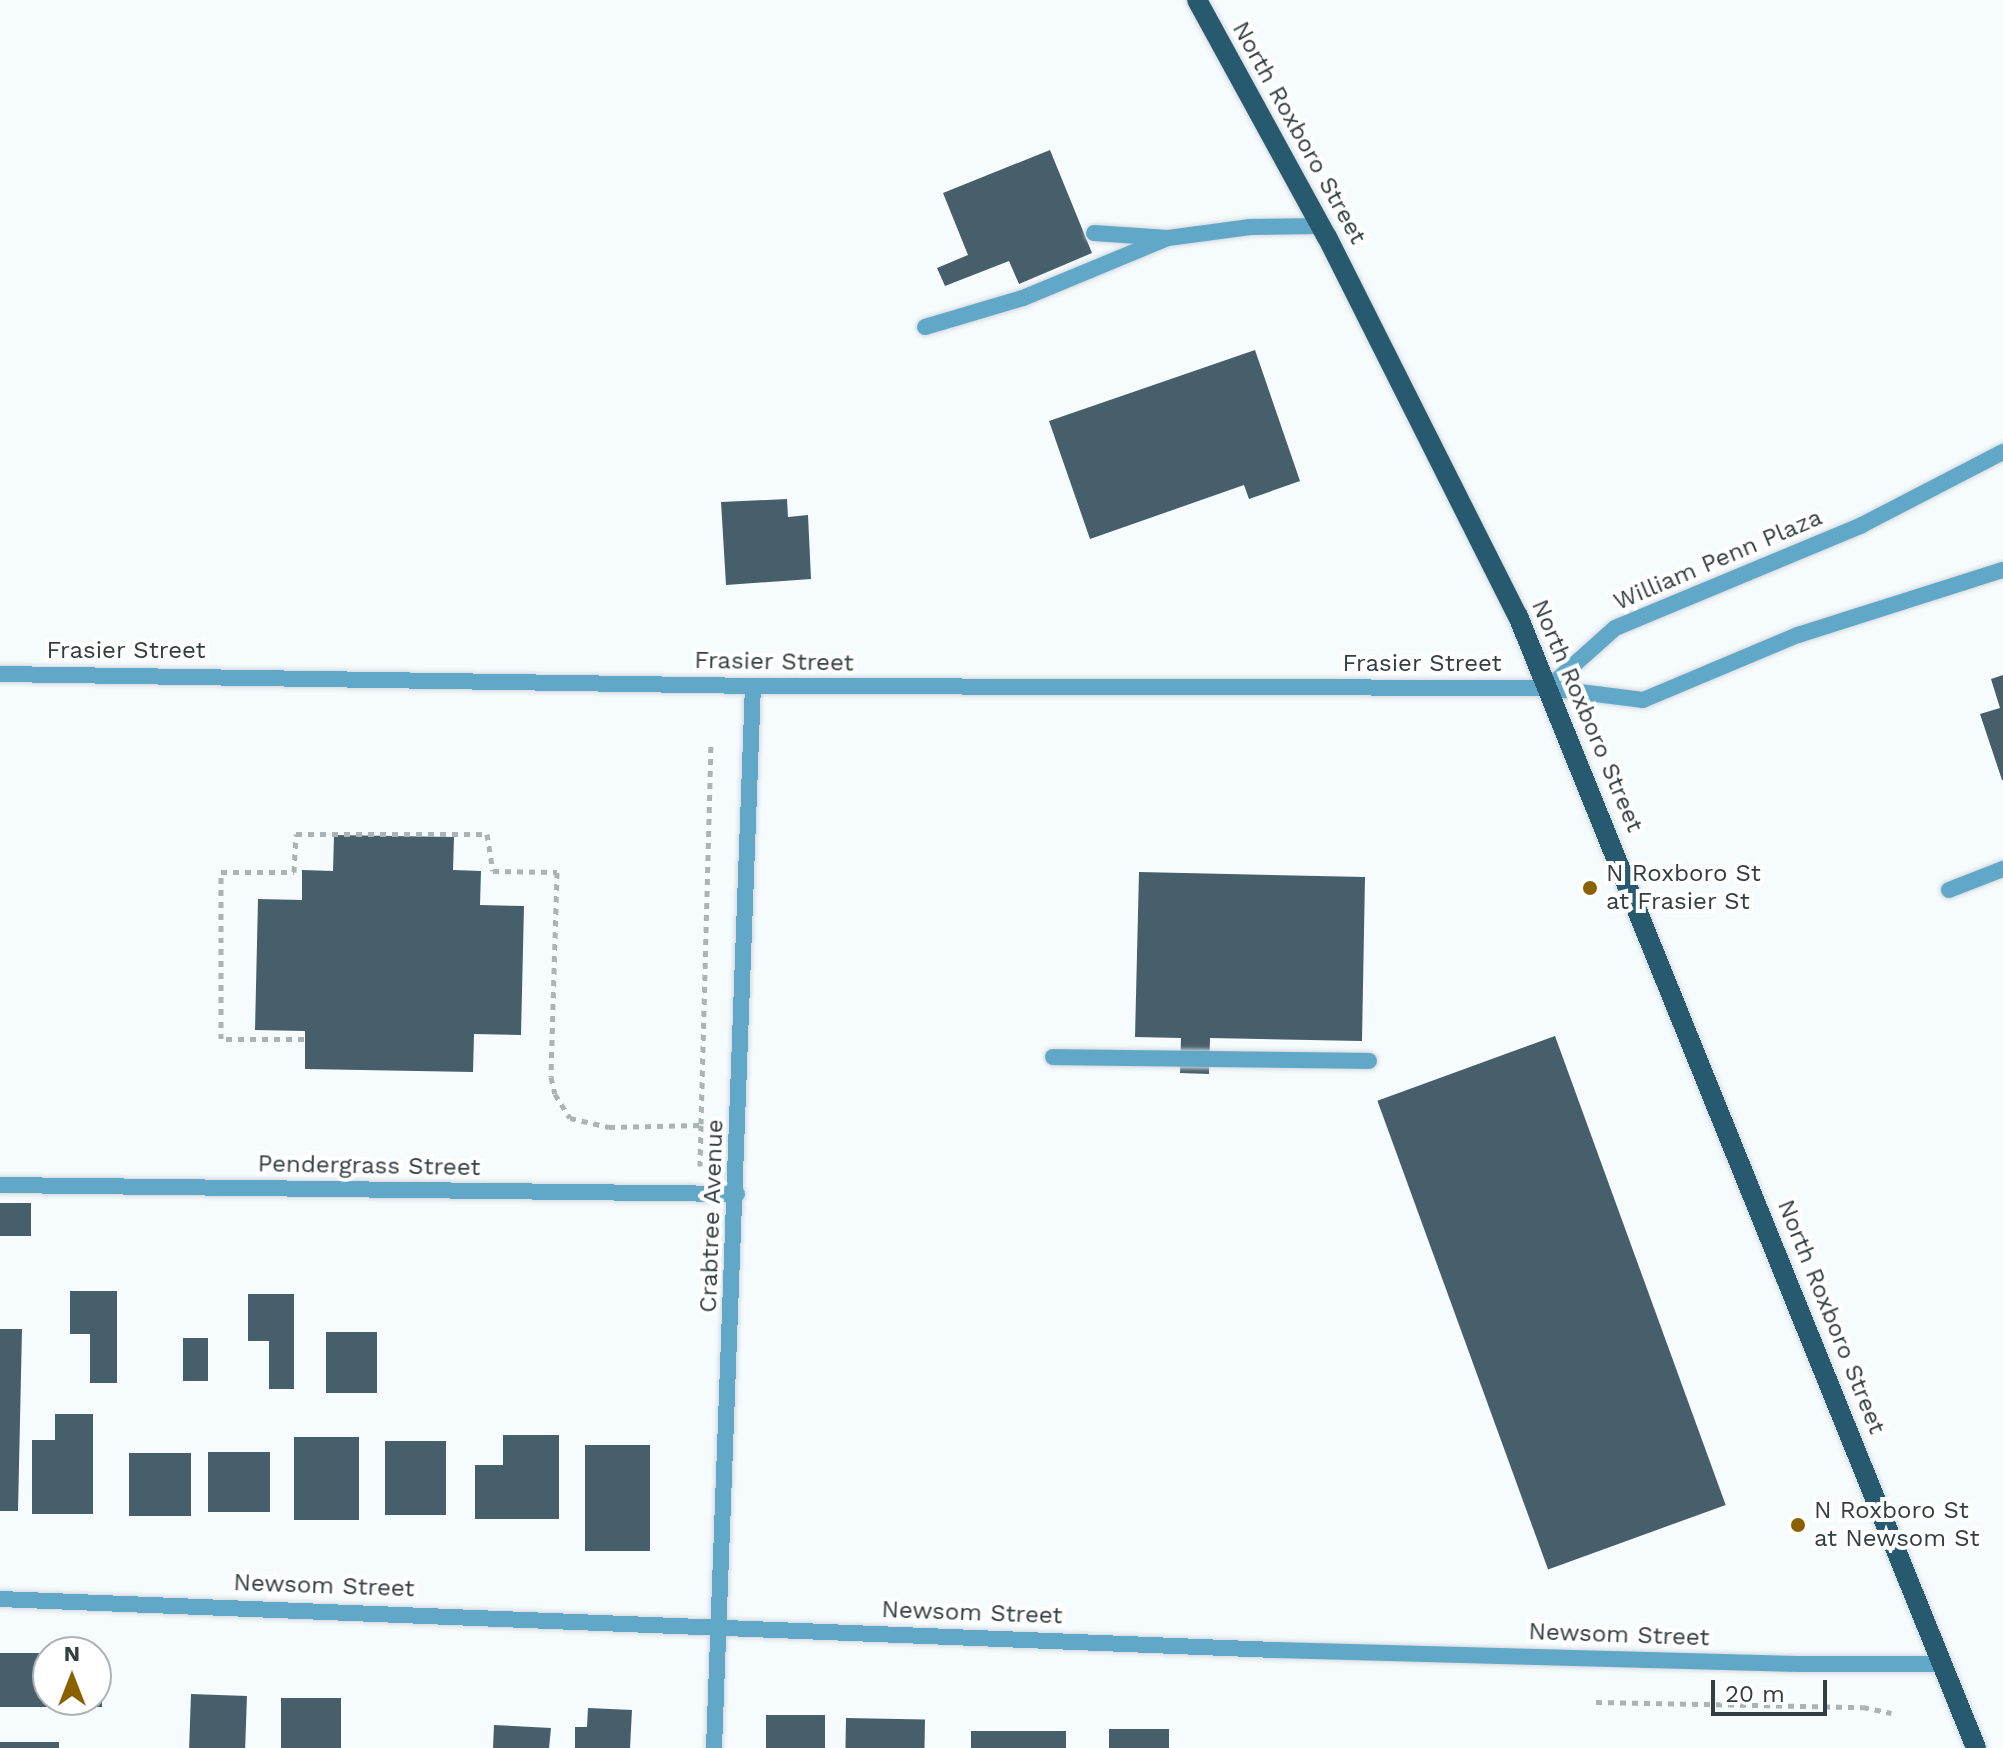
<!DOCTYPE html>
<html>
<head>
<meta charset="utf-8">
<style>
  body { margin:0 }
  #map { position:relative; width:2003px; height:1748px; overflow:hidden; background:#f6fbfe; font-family:"Work Sans",sans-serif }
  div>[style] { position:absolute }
  .building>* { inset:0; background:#475f6b; transform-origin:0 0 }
  .path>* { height:5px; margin-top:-2.5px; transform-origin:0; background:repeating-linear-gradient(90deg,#abb3b6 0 6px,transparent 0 12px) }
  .roads { filter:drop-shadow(0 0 2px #d3d9dc) drop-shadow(0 0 2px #d3d9dc) }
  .service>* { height:16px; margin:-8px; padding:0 8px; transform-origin:8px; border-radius:8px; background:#61a8c8 }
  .minor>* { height:16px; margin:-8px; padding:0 8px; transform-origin:8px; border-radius:8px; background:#61a8c8 }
  .tertiary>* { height:16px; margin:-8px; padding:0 8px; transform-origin:8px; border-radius:8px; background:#61a8c8 }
  .primary>* { height:20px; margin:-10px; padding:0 10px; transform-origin:10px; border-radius:10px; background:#275a6f }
  .dots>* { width:22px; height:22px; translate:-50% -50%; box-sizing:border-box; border:4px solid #fff; border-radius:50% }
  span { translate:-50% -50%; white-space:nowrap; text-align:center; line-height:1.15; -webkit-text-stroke:8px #fff; paint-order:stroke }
  .street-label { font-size:24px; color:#333e43 }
  .poi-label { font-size:24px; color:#333e43 }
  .left { translate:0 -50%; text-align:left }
  .north { position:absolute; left:32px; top:1636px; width:80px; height:80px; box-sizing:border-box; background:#fff; border:2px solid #adb2b4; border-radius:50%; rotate:0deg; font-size:22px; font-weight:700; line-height:32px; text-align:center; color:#333e43 }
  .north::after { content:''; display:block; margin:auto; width:28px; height:36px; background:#8a6000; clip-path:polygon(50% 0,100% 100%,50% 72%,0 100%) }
  .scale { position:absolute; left:1711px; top:1680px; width:116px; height:36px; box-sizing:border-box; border:4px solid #333e43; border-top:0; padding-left:10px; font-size:24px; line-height:28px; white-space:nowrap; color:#333e43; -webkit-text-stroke:6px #fff; paint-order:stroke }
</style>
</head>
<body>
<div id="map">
  <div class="building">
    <i style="clip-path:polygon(1050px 150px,1092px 253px,1019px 284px,1009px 261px,945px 286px,937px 268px,968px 255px,943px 193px)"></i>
    <i style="clip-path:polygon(1255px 350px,1300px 481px,1249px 499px,1244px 485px,1090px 539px,1049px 421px)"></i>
    <i style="clip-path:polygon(787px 499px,788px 517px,808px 515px,811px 579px,726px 585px,721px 502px)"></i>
    <i style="clip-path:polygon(2003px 675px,2003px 780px,2002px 780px,1980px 714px,2000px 708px,1991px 679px)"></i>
    <i style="clip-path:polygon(334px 835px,454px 837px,453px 870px,481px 871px,480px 905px,524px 906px,521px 1035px,474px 1034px,473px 1072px,305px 1069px,305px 1031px,255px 1030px,258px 899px,302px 900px,302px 870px,333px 871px)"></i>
    <i style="clip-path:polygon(1139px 872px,1365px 877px,1362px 1041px,1210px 1038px,1209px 1074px,1180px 1073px,1181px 1038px,1135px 1037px)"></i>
    <i style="left:1555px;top:1036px;width:499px;height:189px;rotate:70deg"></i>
    <i style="left:0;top:1203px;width:31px;height:33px"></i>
    <i style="clip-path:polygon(70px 1291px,117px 1291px,117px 1383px,90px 1383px,90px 1334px,70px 1334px)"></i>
    <i style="clip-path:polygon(248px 1294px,294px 1294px,294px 1389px,269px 1389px,269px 1341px,248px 1341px)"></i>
    <i style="clip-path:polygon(0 1329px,22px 1329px,18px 1511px,0 1511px)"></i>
    <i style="left:326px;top:1332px;width:51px;height:61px"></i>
    <i style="left:183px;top:1338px;width:25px;height:43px"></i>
    <i style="clip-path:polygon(55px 1414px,93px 1414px,93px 1514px,32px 1514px,32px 1440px,55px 1440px)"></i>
    <i style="clip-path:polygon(503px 1435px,559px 1435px,559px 1519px,475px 1519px,475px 1465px,503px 1465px)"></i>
    <i style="left:294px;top:1437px;width:65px;height:83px"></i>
    <i style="left:385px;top:1441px;width:61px;height:74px"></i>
    <i style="left:585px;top:1445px;width:65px;height:106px"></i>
    <i style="left:208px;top:1452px;width:62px;height:60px"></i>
    <i style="left:129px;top:1453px;width:62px;height:63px"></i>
    <i style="clip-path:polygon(0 1653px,48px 1653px,48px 1700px,96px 1700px,96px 1653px,102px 1653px,102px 1707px,0 1707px)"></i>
    <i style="left:191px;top:1694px;width:56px;height:54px;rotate:2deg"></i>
    <i style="left:281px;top:1698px;width:60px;height:50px"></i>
    <i style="clip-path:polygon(588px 1708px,632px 1710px,630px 1748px,575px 1748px,575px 1727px,587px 1727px)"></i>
    <i style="left:766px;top:1715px;width:59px;height:33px"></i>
    <i style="left:846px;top:1718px;width:79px;height:30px;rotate:1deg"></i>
    <i style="clip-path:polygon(494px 1725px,551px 1728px,549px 1748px,493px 1748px)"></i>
    <i style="left:1109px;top:1729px;width:60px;height:19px"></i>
    <i style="left:971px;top:1731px;width:95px;height:17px"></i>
    <i style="left:0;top:1742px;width:59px;height:6px"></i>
  </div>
  <div class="path">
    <i style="left:304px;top:1039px;width:83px;rotate:180deg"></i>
    <i style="left:221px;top:1039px;width:167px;rotate:-90deg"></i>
    <i style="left:221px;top:872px;width:73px"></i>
    <i style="left:294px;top:872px;width:38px;rotate:-87deg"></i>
    <i style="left:296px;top:834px;width:191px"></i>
    <i style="left:487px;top:834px;width:37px;rotate:81deg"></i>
    <i style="left:493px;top:871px;width:64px;rotate:0.9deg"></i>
    <i style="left:557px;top:872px;width:205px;rotate:91.7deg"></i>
    <i style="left:551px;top:1077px;width:17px;rotate:77deg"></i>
    <i style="left:555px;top:1094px;width:28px;rotate:58deg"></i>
    <i style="left:570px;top:1118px;width:40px;rotate:13deg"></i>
    <i style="left:609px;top:1127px;width:92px;rotate:-1.2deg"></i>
    <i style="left:701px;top:1125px;width:41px;rotate:91.4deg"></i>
    <i style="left:701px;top:1124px;width:383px;rotate:-88.5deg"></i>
    <i style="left:1596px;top:1702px;width:267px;rotate:1.1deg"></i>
    <i style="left:1863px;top:1707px;width:29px;rotate:12deg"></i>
  </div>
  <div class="roads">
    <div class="service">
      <i style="left:1094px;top:233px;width:74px;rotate:3.9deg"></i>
      <i style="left:1168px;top:238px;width:83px;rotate:-7.6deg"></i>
      <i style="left:1250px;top:227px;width:70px;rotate:-0.8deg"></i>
      <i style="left:925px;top:327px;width:102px;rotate:-16.5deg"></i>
      <i style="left:1023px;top:298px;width:157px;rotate:-22.5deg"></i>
      <i style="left:1949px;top:890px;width:58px;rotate:-21.3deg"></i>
      <i style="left:1053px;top:1057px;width:316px;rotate:0.7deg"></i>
    </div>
    <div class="minor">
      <i style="left:0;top:1185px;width:737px;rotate:0.7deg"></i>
      <i style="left:0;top:1599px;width:1277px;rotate:2.29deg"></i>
      <i style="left:1276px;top:1650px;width:523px;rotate:1.53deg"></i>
      <i style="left:1799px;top:1664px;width:143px"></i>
      <i style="left:714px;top:1748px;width:1063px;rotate:-87.9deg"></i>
    </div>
    <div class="tertiary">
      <i style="left:0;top:674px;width:753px;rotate:0.91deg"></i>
      <i style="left:753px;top:686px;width:795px;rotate:0.14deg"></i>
      <i style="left:1548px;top:688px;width:96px;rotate:7.2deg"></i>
      <i style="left:1643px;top:700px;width:168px;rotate:-22.8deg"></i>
      <i style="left:1798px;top:635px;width:215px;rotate:-17.6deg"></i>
      <i style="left:1548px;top:688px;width:90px;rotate:-41.8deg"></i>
      <i style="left:1615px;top:628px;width:268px;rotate:-22.6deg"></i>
      <i style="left:1862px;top:525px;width:159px;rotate:-27.4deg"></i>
    </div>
    <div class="primary">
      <i style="left:1197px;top:0;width:270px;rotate:61.3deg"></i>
      <i style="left:1327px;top:237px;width:424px;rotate:63.3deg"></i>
      <i style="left:1518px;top:616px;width:1221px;rotate:67.97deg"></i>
    </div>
  </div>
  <div class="dots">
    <i style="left:1590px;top:888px;background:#8a6000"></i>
    <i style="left:1798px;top:1525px;background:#8a6000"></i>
  </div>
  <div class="street-label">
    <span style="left:1299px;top:133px;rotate:61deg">North Roxboro Street</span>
    <span style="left:1718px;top:560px;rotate:-23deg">William Penn Plaza</span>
    <span style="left:126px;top:651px">Frasier Street</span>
    <span style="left:774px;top:662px;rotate:1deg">Frasier Street</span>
    <span style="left:1422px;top:664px">Frasier Street</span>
    <span style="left:1587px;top:716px;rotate:67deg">North Roxboro Street</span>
    <span style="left:369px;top:1166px;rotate:1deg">Pendergrass Street</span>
    <span style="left:712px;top:1216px;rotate:-88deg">Crabtree Avenue</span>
    <span style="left:1831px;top:1317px;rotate:68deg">North Roxboro Street</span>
    <span style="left:324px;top:1586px;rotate:2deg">Newsom Street</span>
    <span style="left:972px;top:1613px;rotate:2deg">Newsom Street</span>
    <span style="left:1619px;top:1635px;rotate:2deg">Newsom Street</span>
  </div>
  <div class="poi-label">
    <span class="left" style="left:1606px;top:888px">N Roxboro St<br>at Frasier St</span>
    <span class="left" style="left:1814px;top:1525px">N Roxboro St<br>at Newsom St</span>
  </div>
  <div class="north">N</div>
  <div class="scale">20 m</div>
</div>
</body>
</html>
